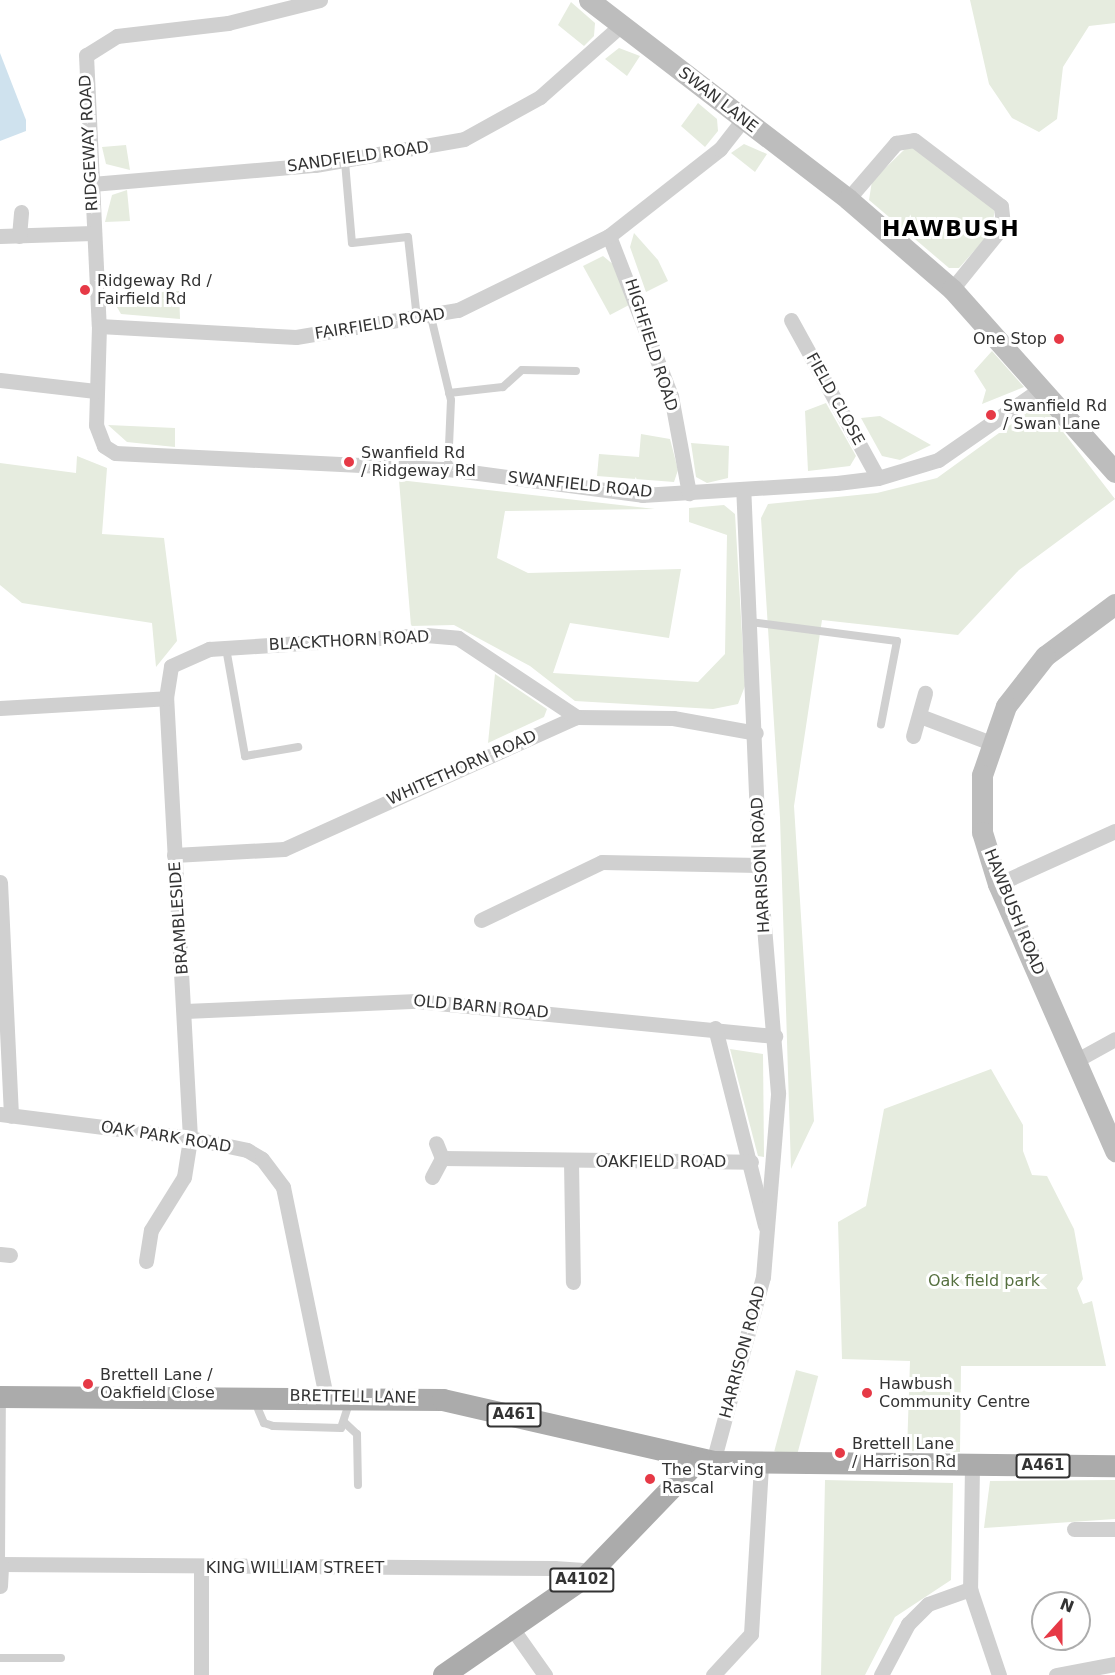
<!DOCTYPE html>
<html>
<head>
<meta charset="utf-8">
<style>
  body { margin:0 }
  #map { position:relative; width:1115px; height:1675px; overflow:hidden; background:#fff; font-family:"DejaVu Sans",sans-serif }
  div>[style] { position:absolute }
  .green>* { inset:0; background:#e6ecdf; transform-origin:0 0 }
  .water>* { inset:0; background:#cfe2ee }
  .lane>* { height:8px; margin:-4px; padding:0 4px; transform-origin:4px; border-radius:4px; background:#d0d0d0 }
  .street>* { height:15px; margin:-7.5px; padding:0 7.5px; transform-origin:7.5px; border-radius:7.5px; background:#d0d0d0 }
  .secondary>* { height:21px; margin:-10.5px; padding:0 10.5px; transform-origin:10.5px; border-radius:10.5px; background:#bdbdbd }
  .primary>* { height:22px; margin:-11px; padding:0 11px; transform-origin:11px; border-radius:11px; background:#ababab }
  .dots>* { width:16px; height:16px; translate:-50% -50%; box-sizing:border-box; border:3px solid #fff; border-radius:50% }
  span { translate:-50% -50%; white-space:nowrap; text-align:center; line-height:1.15; -webkit-text-stroke:6px #fff; paint-order:stroke }
  .shield-label span { padding:2px 4px; background:#fff; border:2px solid; border-radius:4px; -webkit-text-stroke-width:0 }
  .shield-label { font-size:15px; color:#333; font-weight:700 }
  .street-label { font-size:16px; color:#333 }
  .poi-label { font-size:16px; color:#333 }
  .left { translate:0 -50%; text-align:left }
  .right { translate:-100% -50%; text-align:right }
  .park-label { font-size:16px; color:#56703f }
  .district-label { font-size:22px; color:#000; font-weight:700; letter-spacing:1.5px }
  .north { position:absolute; left:1031px; top:1591px; width:60px; height:60px; box-sizing:border-box; background:#fff; border:2px solid #adadad; border-radius:50%; rotate:21deg; font-size:16px; font-weight:700; line-height:24px; text-align:center; color:#333 }
  .north::after { content:''; display:block; margin:auto; width:21px; height:27px; background:#e63946; clip-path:polygon(50% 0,100% 100%,50% 72%,0 100%) }
</style>
</head>
<body>
<div id="map">
  <div class="green">
    <i style="clip-path:polygon(970px 0,1115px 0,1115px 23px,1089px 26px,1063px 67px,1057px 119px,1039px 132px,1012px 118px,989px 84px)"></i>
    <i style="clip-path:polygon(571px 2px,595px 23px,594px 36px,584px 46px,558px 25px)"></i>
    <i style="clip-path:polygon(619px 48px,640px 56px,627px 76px,605px 59px)"></i>
    <i style="clip-path:polygon(698px 103px,717px 119px,718px 131px,705px 147px,681px 126px)"></i>
    <i style="clip-path:polygon(744px 144px,767px 154px,755px 172px,731px 153px)"></i>
    <i style="clip-path:polygon(126px 145px,130px 170px,106px 164px,102px 147px)"></i>
    <i style="clip-path:polygon(908px 146px,918px 148px,995px 209px,991px 232px,959px 268px,949px 268px,869px 200px,872px 181px)"></i>
    <i style="clip-path:polygon(127px 190px,130px 221px,105px 222px,112px 195px)"></i>
    <i style="clip-path:polygon(634px 233px,658px 260px,668px 281px,646px 292px,630px 247px)"></i>
    <i style="clip-path:polygon(603px 256px,614px 265px,629px 305px,610px 315px,583px 266px)"></i>
    <i style="clip-path:polygon(179px 291px,180px 319px,121px 314px,110px 295px)"></i>
    <i style="clip-path:polygon(992px 351px,1024px 387px,982px 404px,986px 390px,974px 371px)"></i>
    <i style="clip-path:polygon(826px 403px,856px 456px,850px 466px,808px 471px,805px 411px)"></i>
    <i style="clip-path:polygon(1047px 411px,1115px 499px,1019px 570px,958px 635px,822px 620px,794px 806px,814px 1121px,791px 1169px,780px 818px,761px 518px,768px 504px,877px 493px,937px 478px,1028px 412px)"></i>
    <i style="clip-path:polygon(880px 416px,931px 445px,900px 460px,882px 456px,861px 418px)"></i>
    <i style="clip-path:polygon(108px 425px,175px 428px,175px 447px,127px 442px)"></i>
    <i style="clip-path:polygon(641px 434px,670px 439px,678px 470px,674px 482px,597px 476px,599px 454px,639px 457px)"></i>
    <i style="clip-path:polygon(691px 443px,729px 446px,728px 478px,707px 483px,696px 477px)"></i>
    <i style="clip-path:polygon(77px 456px,107px 468px,102px 534px,164px 538px,177px 641px,156px 667px,152px 623px,22px 603px,0 585px,0 463px,76px 473px)"></i>
    <i style="clip-path:polygon(399px 480px,655px 509px,505px 511px,497px 558px,528px 573px,681px 569px,669px 638px,570px 623px,553px 673px,698px 682px,725px 654px,727px 535px,689px 522px,689px 508px,724px 505px,735px 514px,745px 686px,738px 704px,713px 709px,575px 701px,530px 666px,454px 625px,411px 626px)"></i>
    <i style="clip-path:polygon(495px 674px,547px 709px,544px 717px,488px 743px)"></i>
    <i style="clip-path:polygon(730px 1049px,763px 1054px,764px 1157px,758px 1156px)"></i>
    <i style="clip-path:polygon(991px 1069px,1023px 1125px,1023px 1151px,1032px 1175px,1047px 1176px,1074px 1229px,1083px 1279px,1077px 1288px,1083px 1304px,1092px 1301px,1106px 1366px,961px 1366px,960px 1452px,907px 1451px,910px 1361px,842px 1359px,838px 1222px,866px 1206px,884px 1109px)"></i>
    <i style="left:796px;top:1370px;width:23px;height:84px;rotate:15deg"></i>
    <i style="clip-path:polygon(825px 1480px,953px 1483px,951px 1580px,895px 1617px,865px 1675px,821px 1675px)"></i>
    <i style="clip-path:polygon(1115px 1480px,1115px 1519px,984px 1528px,990px 1481px)"></i>
  </div>
  <div class="water">
    <i style="clip-path:polygon(0 53px,26px 120px,26px 131px,0 141px)"></i>
  </div>
  <div class="lane">
    <i style="left:345px;top:162px;width:81px;rotate:85.1deg"></i>
    <i style="left:352px;top:243px;width:56px;rotate:-6.1deg"></i>
    <i style="left:408px;top:237px;width:82px;rotate:83.7deg"></i>
    <i style="left:431px;top:317px;width:85px;rotate:76.5deg"></i>
    <i style="left:451px;top:400px;width:69px;rotate:92.5deg"></i>
    <i style="left:449px;top:393px;width:54px;rotate:-6.3deg"></i>
    <i style="left:503px;top:387px;width:25px;rotate:-42deg"></i>
    <i style="left:522px;top:370px;width:54px;rotate:1.1deg"></i>
    <i style="left:750px;top:622px;width:148px;rotate:7.4deg"></i>
    <i style="left:897px;top:641px;width:85px;rotate:100.9deg"></i>
    <i style="left:226px;top:648px;width:110px;rotate:80deg"></i>
    <i style="left:245px;top:756px;width:54px;rotate:-9.6deg"></i>
    <i style="left:255px;top:1402px;width:23px;rotate:67deg"></i>
    <i style="left:264px;top:1423px;width:9px;rotate:18deg"></i>
    <i style="left:273px;top:1426px;width:68px;rotate:1.7deg"></i>
    <i style="left:341px;top:1428px;width:28px;rotate:-72deg"></i>
    <i style="left:345px;top:1423px;width:16px;rotate:43deg"></i>
    <i style="left:357px;top:1434px;width:51px;rotate:88.9deg"></i>
    <i style="left:1px;top:1564px;width:165px;rotate:-89.7deg"></i>
    <i style="left:0;top:1658px;width:61px"></i>
  </div>
  <div class="street">
    <i style="left:320px;top:0;width:95px;rotate:166deg"></i>
    <i style="left:228px;top:23px;width:112px;rotate:173.3deg"></i>
    <i style="left:117px;top:36px;width:36px;rotate:148deg"></i>
    <i style="left:86px;top:55px;width:271px;rotate:87.3deg"></i>
    <i style="left:99px;top:326px;width:99px;rotate:91.7deg"></i>
    <i style="left:96px;top:425px;width:22px;rotate:69deg"></i>
    <i style="left:104px;top:446px;width:13px;rotate:32deg"></i>
    <i style="left:115px;top:453px;width:333px;rotate:2.8deg"></i>
    <i style="left:448px;top:469px;width:196px;rotate:7.6deg"></i>
    <i style="left:642px;top:495px;width:195px;rotate:-3.5deg"></i>
    <i style="left:837px;top:483px;width:41px;rotate:-7deg"></i>
    <i style="left:878px;top:478px;width:63px;rotate:-16.7deg"></i>
    <i style="left:938px;top:460px;width:126px;rotate:-34.7deg"></i>
    <i style="left:92px;top:184px;width:224px;rotate:-4.9deg"></i>
    <i style="left:315px;top:165px;width:151px;rotate:-9.9deg"></i>
    <i style="left:464px;top:139px;width:87px;rotate:-28.9deg"></i>
    <i style="left:540px;top:97px;width:108px;rotate:-41.6deg"></i>
    <i style="left:848px;top:199px;width:74px;rotate:-49.4deg"></i>
    <i style="left:896px;top:143px;width:18px;rotate:-9deg"></i>
    <i style="left:914px;top:140px;width:109px;rotate:37.2deg"></i>
    <i style="left:1001px;top:206px;width:20px;rotate:84deg"></i>
    <i style="left:1003px;top:226px;width:81px;rotate:129deg"></i>
    <i style="left:0;top:236px;width:93px;rotate:-1.8deg"></i>
    <i style="left:19px;top:236px;width:24px;rotate:-85deg"></i>
    <i style="left:609px;top:236px;width:172px;rotate:68.8deg"></i>
    <i style="left:671px;top:396px;width:99px;rotate:79.5deg"></i>
    <i style="left:791px;top:320px;width:180px;rotate:61.2deg"></i>
    <i style="left:99px;top:326px;width:197px;rotate:3.2deg"></i>
    <i style="left:296px;top:337px;width:164px;rotate:-9.5deg"></i>
    <i style="left:458px;top:310px;width:168px;rotate:-26.1deg"></i>
    <i style="left:609px;top:236px;width:141px;rotate:-38.1deg"></i>
    <i style="left:720px;top:149px;width:37px;rotate:-52deg"></i>
    <i style="left:0;top:380px;width:96px;rotate:6.6deg"></i>
    <i style="left:0;top:708px;width:166px;rotate:-3.4deg"></i>
    <i style="left:920px;top:716px;width:76px;rotate:20.8deg"></i>
    <i style="left:913px;top:736px;width:45px;rotate:-74.4deg"></i>
    <i style="left:174px;top:855px;width:110px;rotate:-3.1deg"></i>
    <i style="left:284px;top:849px;width:321px;rotate:-24.3deg"></i>
    <i style="left:577px;top:717px;width:96px;rotate:0.6deg"></i>
    <i style="left:673px;top:718px;width:84px;rotate:10.2deg"></i>
    <i style="left:0;top:882px;width:234px;rotate:87.3deg"></i>
    <i style="left:998px;top:884px;width:128px;rotate:-24.4deg"></i>
    <i style="left:481px;top:920px;width:134px;rotate:-25.6deg"></i>
    <i style="left:602px;top:862px;width:157px;rotate:1.1deg"></i>
    <i style="left:185px;top:1011px;width:232px;rotate:-2.5deg"></i>
    <i style="left:417px;top:1001px;width:360px;rotate:5.6deg"></i>
    <i style="left:715px;top:1028px;width:204px;rotate:75.8deg"></i>
    <i style="left:1077px;top:1060px;width:43px;rotate:-28.9deg"></i>
    <i style="left:0;top:1114px;width:192px;rotate:7.2deg"></i>
    <i style="left:190px;top:1138px;width:58px;rotate:11.9deg"></i>
    <i style="left:247px;top:1150px;width:17px;rotate:31deg"></i>
    <i style="left:262px;top:1159px;width:35px;rotate:53deg"></i>
    <i style="left:283px;top:1187px;width:213px;rotate:78.4deg"></i>
    <i style="left:442px;top:1158px;width:309px;rotate:0.7deg"></i>
    <i style="left:571px;top:1161px;width:121px;rotate:89.1deg"></i>
    <i style="left:432px;top:1177px;width:21px;rotate:-62deg"></i>
    <i style="left:442px;top:1158px;width:16px;rotate:-112deg"></i>
    <i style="left:0;top:1254px;width:10px;rotate:6deg"></i>
    <i style="left:146px;top:1261px;width:31px;rotate:-81deg"></i>
    <i style="left:151px;top:1230px;width:62px;rotate:-58.1deg"></i>
    <i style="left:184px;top:1177px;width:39px;rotate:-81deg"></i>
    <i style="left:190px;top:1138px;width:441px;rotate:-93.1deg"></i>
    <i style="left:166px;top:698px;width:32px;rotate:-81deg"></i>
    <i style="left:171px;top:666px;width:42px;rotate:-24.1deg"></i>
    <i style="left:209px;top:649px;width:217px;rotate:-3.7deg"></i>
    <i style="left:426px;top:635px;width:32px;rotate:5deg"></i>
    <i style="left:458px;top:638px;width:143px;rotate:33.6deg"></i>
    <i style="left:713px;top:1462px;width:192px;rotate:-74.9deg"></i>
    <i style="left:763px;top:1277px;width:185px;rotate:-85.3deg"></i>
    <i style="left:778px;top:1093px;width:229px;rotate:-94.8deg"></i>
    <i style="left:759px;top:865px;width:376px;rotate:-92.4deg"></i>
    <i style="left:972px;top:1466px;width:123px;rotate:90.9deg"></i>
    <i style="left:970px;top:1589px;width:91px;rotate:71.4deg"></i>
    <i style="left:1074px;top:1529px;width:41px"></i>
    <i style="left:0;top:1564px;width:554px;rotate:0.41deg"></i>
    <i style="left:554px;top:1568px;width:26px;rotate:4deg"></i>
    <i style="left:580px;top:1570px;width:9px;rotate:41deg"></i>
    <i style="left:201px;top:1568px;width:107px;rotate:90deg"></i>
    <i style="left:0;top:1586px;width:22px;rotate:-87deg"></i>
    <i style="left:514px;top:1631px;width:54px;rotate:54.8deg"></i>
    <i style="left:713px;top:1675px;width:56px;rotate:-47.2deg"></i>
    <i style="left:751px;top:1634px;width:170px;rotate:-86.6deg"></i>
    <i style="left:881px;top:1675px;width:58px;rotate:-62.1deg"></i>
    <i style="left:908px;top:1624px;width:28px;rotate:-45deg"></i>
    <i style="left:928px;top:1604px;width:45px;rotate:-19.7deg"></i>
    <i style="left:1056px;top:1675px;width:60px;rotate:-10.6deg"></i>
  </div>
  <div class="secondary">
    <i style="left:589px;top:0;width:327px;rotate:37.5deg"></i>
    <i style="left:848px;top:199px;width:138px;rotate:40.9deg"></i>
    <i style="left:952px;top:289px;width:245px;rotate:48.3deg"></i>
    <i style="left:1115px;top:604px;width:87px;rotate:143.4deg"></i>
    <i style="left:1045px;top:656px;width:63px;rotate:128deg"></i>
    <i style="left:1006px;top:706px;width:73px;rotate:109.2deg"></i>
    <i style="left:982px;top:775px;width:57px;rotate:90deg"></i>
    <i style="left:982px;top:832px;width:54px;rotate:72.9deg"></i>
    <i style="left:998px;top:884px;width:292px;rotate:66.3deg"></i>
  </div>
  <div class="primary">
    <i style="left:0;top:1397px;width:443px;rotate:0.4deg"></i>
    <i style="left:443px;top:1400px;width:277px;rotate:12.9deg"></i>
    <i style="left:713px;top:1462px;width:402px;rotate:0.6deg"></i>
    <i style="left:444px;top:1675px;width:174px;rotate:-34.7deg"></i>
    <i style="left:587px;top:1576px;width:161px;rotate:-46deg"></i>
  </div>
  <div class="dots">
    <i style="left:85px;top:290px;background:#e63946"></i>
    <i style="left:1059px;top:339px;background:#e63946"></i>
    <i style="left:991px;top:415px;background:#e63946"></i>
    <i style="left:349px;top:462px;background:#e63946"></i>
    <i style="left:88px;top:1384px;background:#e63946"></i>
    <i style="left:867px;top:1393px;background:#e63946"></i>
    <i style="left:840px;top:1453px;background:#e63946"></i>
    <i style="left:650px;top:1479px;background:#e63946"></i>
  </div>
  <div class="shield-label">
    <span style="left:514px;top:1415px">A461</span>
    <span style="left:1043px;top:1466px">A461</span>
    <span style="left:582px;top:1580px">A4102</span>
  </div>
  <div class="street-label">
    <span style="left:718px;top:100px;rotate:38deg">SWAN LANE</span>
    <span style="left:89px;top:143px;rotate:-93deg">RIDGEWAY ROAD</span>
    <span style="left:358px;top:157px;rotate:-8deg">SANDFIELD ROAD</span>
    <span style="left:380px;top:324px;rotate:-9deg">FAIRFIELD ROAD</span>
    <span style="left:651px;top:345px;rotate:72deg">HIGHFIELD ROAD</span>
    <span style="left:835px;top:399px;rotate:61deg">FIELD CLOSE</span>
    <span style="left:580px;top:485px;rotate:6deg">SWANFIELD ROAD</span>
    <span style="left:349px;top:641px;rotate:-3deg">BLACKTHORN ROAD</span>
    <span style="left:462px;top:768px;rotate:-24deg">WHITETHORN ROAD</span>
    <span style="left:761px;top:865px;rotate:-93deg">HARRISON ROAD</span>
    <span style="left:1014px;top:912px;rotate:68deg">HAWBUSH ROAD</span>
    <span style="left:179px;top:918px;rotate:-94deg">BRAMBLESIDE</span>
    <span style="left:481px;top:1007px;rotate:5deg">OLD BARN ROAD</span>
    <span style="left:166px;top:1137px;rotate:9deg">OAK PARK ROAD</span>
    <span style="left:661px;top:1162px">OAKFIELD ROAD</span>
    <span style="left:743px;top:1352px;rotate:-75deg">HARRISON ROAD</span>
    <span style="left:353px;top:1397px;rotate:1deg">BRETTELL LANE</span>
    <span style="left:295px;top:1568px">KING WILLIAM STREET</span>
  </div>
  <div class="poi-label">
    <span class="left" style="left:97px;top:290px">Ridgeway Rd /<br>Fairfield Rd</span>
    <span class="right" style="left:1047px;top:339px">One Stop</span>
    <span class="left" style="left:1003px;top:415px">Swanfield Rd<br>/ Swan Lane</span>
    <span class="left" style="left:361px;top:462px">Swanfield Rd<br>/ Ridgeway Rd</span>
    <span class="left" style="left:100px;top:1384px">Brettell Lane /<br>Oakfield Close</span>
    <span class="left" style="left:879px;top:1393px">Hawbush<br>Community Centre</span>
    <span class="left" style="left:852px;top:1453px">Brettell Lane<br>/ Harrison Rd</span>
    <span class="left" style="left:662px;top:1479px">The Starving<br>Rascal</span>
  </div>
  <div class="park-label">
    <span style="left:984px;top:1281px">Oak field park</span>
  </div>
  <div class="district-label">
    <span style="left:951px;top:229px">HAWBUSH</span>
  </div>
  <div class="north">N</div>
</div>
</body>
</html>
